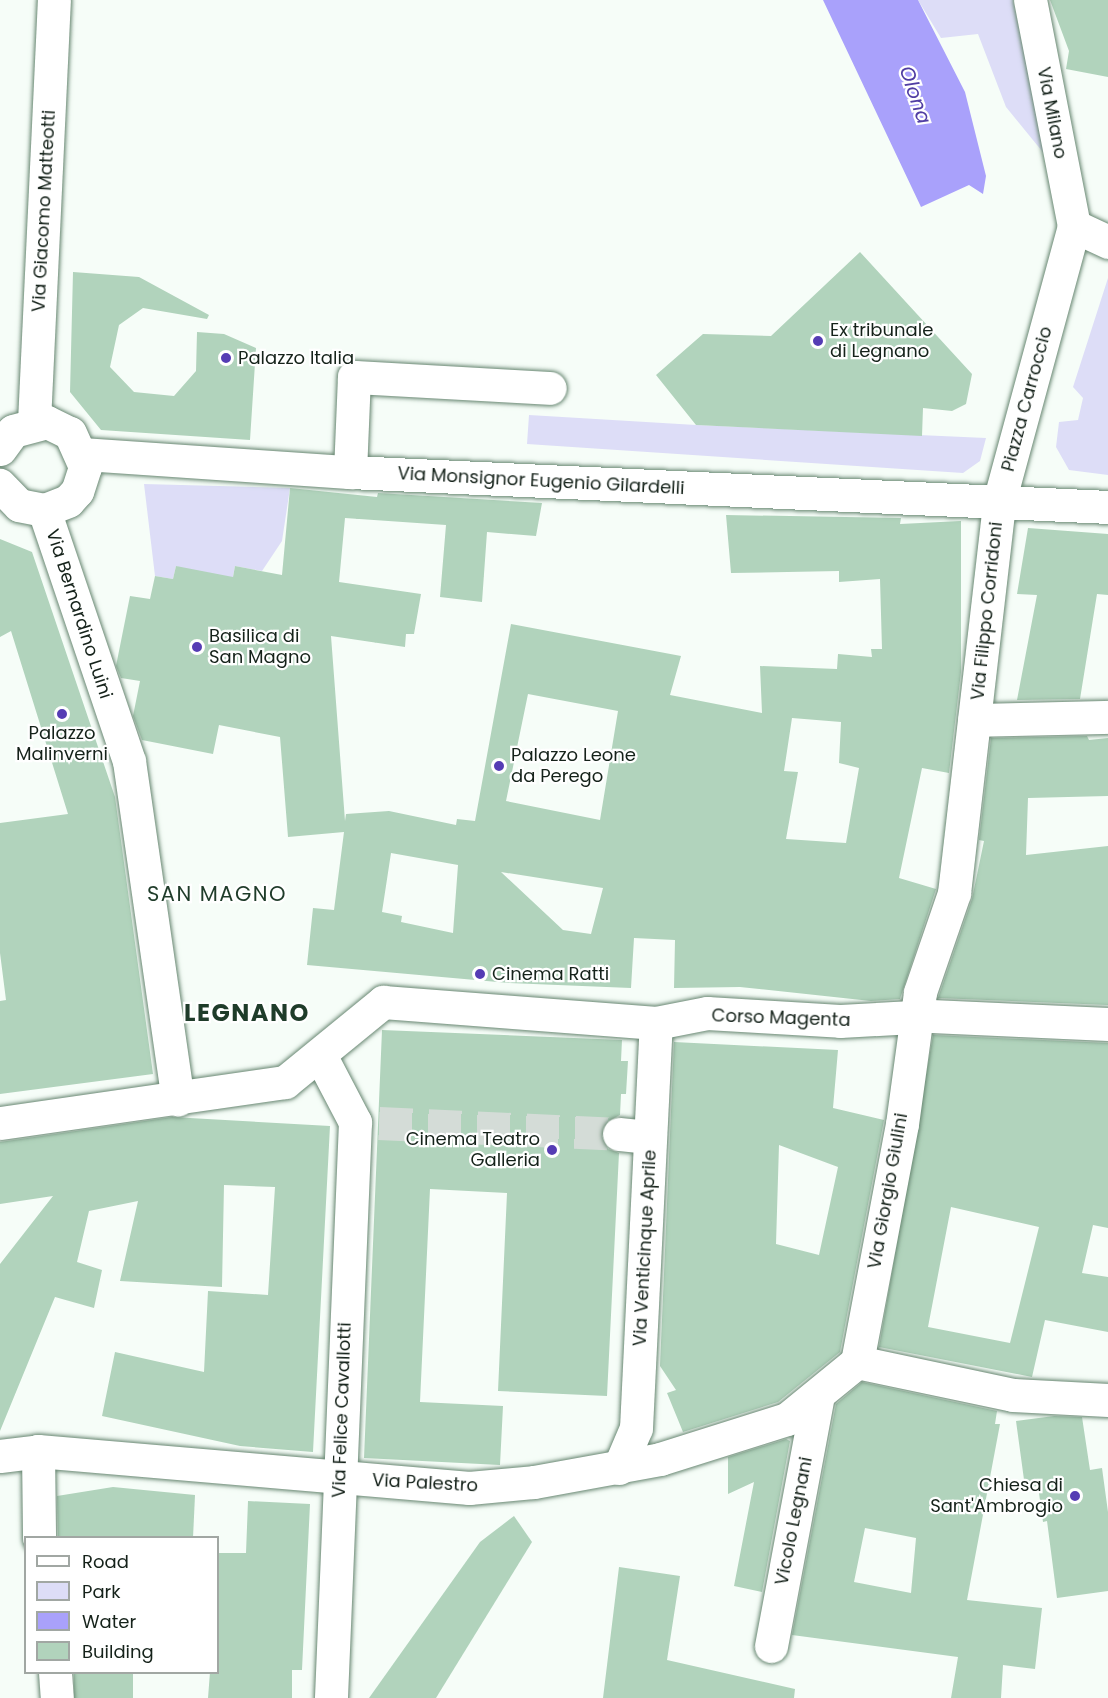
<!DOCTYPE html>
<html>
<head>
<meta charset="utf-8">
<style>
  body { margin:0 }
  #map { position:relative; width:1108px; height:1698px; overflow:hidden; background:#f6fdf8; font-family:Poppins,sans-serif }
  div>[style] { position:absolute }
  .green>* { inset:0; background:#ddddf7 }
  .water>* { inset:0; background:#a9a1fb }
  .building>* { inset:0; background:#b1d3bc; transform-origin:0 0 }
  .minor-tunnel>* { height:33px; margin-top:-16.5px; transform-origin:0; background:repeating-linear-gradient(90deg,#d4dcd7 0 33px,transparent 0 49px) }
  .roads { filter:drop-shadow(0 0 2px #688772) drop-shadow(0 0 2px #688772) }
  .minor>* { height:33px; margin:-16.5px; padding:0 16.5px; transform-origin:16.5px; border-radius:16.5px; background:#fff }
  .dots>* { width:16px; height:16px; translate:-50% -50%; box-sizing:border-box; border:3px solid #fff; border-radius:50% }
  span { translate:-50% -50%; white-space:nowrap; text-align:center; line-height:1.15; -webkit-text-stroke:4.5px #fff; paint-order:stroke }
  .street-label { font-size:18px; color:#15221a }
  .poi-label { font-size:18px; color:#15221a }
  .left { translate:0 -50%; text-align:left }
  .right { translate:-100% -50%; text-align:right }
  .water-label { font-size:20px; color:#503da3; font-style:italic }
  .quarter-label { font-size:21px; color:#1f3c2a; letter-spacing:1.5px }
  .district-label { font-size:24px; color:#1f3c2a; font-weight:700; letter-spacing:1.5px }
  .legend { position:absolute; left:24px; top:1536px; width:195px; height:138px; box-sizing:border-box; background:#fff; border:2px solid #a1a7a3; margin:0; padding:8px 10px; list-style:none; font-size:18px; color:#15221a }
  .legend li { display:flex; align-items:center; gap:12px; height:30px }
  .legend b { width:30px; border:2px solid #a1a7a3 }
</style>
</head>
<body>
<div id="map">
  <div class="green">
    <i style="clip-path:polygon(918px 0,1013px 0,1046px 156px,1006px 107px,978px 34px,941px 38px)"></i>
    <i style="clip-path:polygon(1108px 278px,1108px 475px,1069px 470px,1056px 447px,1059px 422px,1078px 420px,1083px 398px,1073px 387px)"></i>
    <i style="clip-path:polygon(529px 415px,696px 425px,986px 438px,980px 461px,963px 473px,527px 444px)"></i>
    <i style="clip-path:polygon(144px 484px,290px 488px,282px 541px,262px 571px,235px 566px,230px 592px,176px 566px,173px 579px,155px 576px)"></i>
  </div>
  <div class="water">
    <i style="clip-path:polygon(823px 0,918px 0,965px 92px,986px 176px,983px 194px,969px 185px,921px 207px)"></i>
  </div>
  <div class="building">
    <i style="clip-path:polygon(1050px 0,1108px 0,1108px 77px,1066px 69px,1069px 51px)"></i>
    <i style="clip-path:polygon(860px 252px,972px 374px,966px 404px,952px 411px,923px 408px,922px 436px,696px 425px,656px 375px,703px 334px,771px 336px)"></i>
    <i style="clip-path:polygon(73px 272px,139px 277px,209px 315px,207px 319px,143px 308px,119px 325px,110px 367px,134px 392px,174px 396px,196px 371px,197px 332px,224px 334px,256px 348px,250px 440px,101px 430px,70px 392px)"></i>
    <i style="clip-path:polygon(evenodd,290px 488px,377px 497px,378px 493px,542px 503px,536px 536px,487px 532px,482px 602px,440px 597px,446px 525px,345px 518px,339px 582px,421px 594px,414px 634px,406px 634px,405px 647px,331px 636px,345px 821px,346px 814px,389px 811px,456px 825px,457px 819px,475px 821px,511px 624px,681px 656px,670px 695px,762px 713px,760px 666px,837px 669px,838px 654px,872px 657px,871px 649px,882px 649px,880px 579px,839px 582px,839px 571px,731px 573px,726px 515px,901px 518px,900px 524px,961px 521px,961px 672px,949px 773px,922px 768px,899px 878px,936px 889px,900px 999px,871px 1001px,740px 987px,674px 988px,675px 940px,634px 938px,631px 988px,509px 983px,307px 965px,313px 908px,334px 910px,344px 832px,288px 837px,280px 737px,219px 725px,213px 754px,142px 740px,133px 716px,140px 681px,121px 678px,116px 666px,130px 596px,150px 599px,155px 576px,173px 579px,176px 566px,233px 577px,235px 566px,282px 575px,290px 488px,528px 694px,618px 711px,600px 820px,506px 801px,528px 694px,290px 488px,792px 718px,841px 722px,839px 763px,859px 768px,846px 843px,786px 839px,798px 772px,784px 771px,792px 718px,290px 488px,391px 853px,458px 865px,453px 933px,401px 922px,402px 916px,382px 912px,391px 853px,290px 488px,501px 872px,603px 888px,591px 934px,563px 930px,501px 872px)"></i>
    <i style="clip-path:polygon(1028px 528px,1108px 534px,1108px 595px,1097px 594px,1080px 699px,1017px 700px,1037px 595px,1017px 594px)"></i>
    <i style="clip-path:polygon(0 539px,32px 552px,115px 797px,153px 1074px,0 1094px,0 1001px,6px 1000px,0 953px,0 823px,68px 814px,11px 631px,0 637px)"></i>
    <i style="clip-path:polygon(1087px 736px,1089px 740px,1108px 738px,1108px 796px,1028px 798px,1026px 855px,1108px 846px,1108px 1005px,938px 998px,972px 899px,984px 841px,979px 840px,991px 738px)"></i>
    <i style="clip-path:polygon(382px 1030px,622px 1040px,621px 1061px,628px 1061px,626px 1094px,621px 1094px,620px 1115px,604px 1123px,600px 1133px,608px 1149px,619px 1153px,607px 1396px,498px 1391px,507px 1193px,430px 1189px,420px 1402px,503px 1406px,500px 1465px,364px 1458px)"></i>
    <i style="clip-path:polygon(evenodd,933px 1035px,1108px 1043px,1108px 1228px,1093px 1225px,1082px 1273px,1108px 1277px,1108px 1332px,1045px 1320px,1032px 1377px,879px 1347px,933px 1035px,951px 1207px,1039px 1227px,1010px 1343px,928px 1327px,951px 1207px)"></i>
    <i style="clip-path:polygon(evenodd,674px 1042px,838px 1050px,833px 1108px,884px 1120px,840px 1352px,778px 1402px,683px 1432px,667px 1393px,676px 1390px,660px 1366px,674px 1042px,779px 1145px,838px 1167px,819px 1255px,776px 1244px,779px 1145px)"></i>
    <i style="clip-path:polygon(172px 1117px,330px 1126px,313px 1452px,240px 1446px,102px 1416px,115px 1352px,204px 1372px,208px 1291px,268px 1295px,275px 1187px,224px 1185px,222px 1287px,120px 1281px,138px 1201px,89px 1211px,77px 1262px,102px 1270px,94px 1308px,55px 1297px,0 1431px,0 1264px,53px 1196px,0 1204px,0 1142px)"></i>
    <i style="clip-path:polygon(evenodd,862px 1382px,997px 1411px,995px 1424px,1000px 1424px,967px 1600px,1042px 1608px,1035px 1669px,1003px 1665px,1001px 1698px,951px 1698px,958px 1657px,792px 1635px,836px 1404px,862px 1382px,865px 1528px,916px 1538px,911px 1593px,854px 1582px,865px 1528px)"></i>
    <i style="clip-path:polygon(1054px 1416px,1082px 1417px,1090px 1470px,1102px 1468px,1108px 1512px,1108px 1591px,1057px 1598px,1047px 1521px,1043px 1522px,1038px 1486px,1025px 1487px,1016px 1421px)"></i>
    <i style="clip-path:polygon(786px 1439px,790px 1441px,762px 1592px,734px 1586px,754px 1482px,728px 1494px,728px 1457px)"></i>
    <i style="clip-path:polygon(113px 1487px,195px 1495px,193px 1538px,58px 1538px,57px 1496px)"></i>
    <i style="clip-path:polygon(248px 1501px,310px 1504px,302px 1670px,292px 1670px,292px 1698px,208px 1698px,210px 1672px,218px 1672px,218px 1553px,246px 1553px)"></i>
    <i style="clip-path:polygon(514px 1516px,532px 1542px,436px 1698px,369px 1698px,480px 1542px)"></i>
    <i style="clip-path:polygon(619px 1567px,680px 1576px,667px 1660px,795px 1689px,794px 1698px,603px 1698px)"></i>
    <i style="left:74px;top:1672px;width:59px;height:26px"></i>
  </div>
  <div class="minor-tunnel">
    <i style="left:379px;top:1123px;width:240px;rotate:2.6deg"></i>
  </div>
  <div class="roads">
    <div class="minor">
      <i style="left:1074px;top:226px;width:38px;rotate:25deg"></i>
      <i style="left:34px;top:422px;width:422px;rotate:-87.3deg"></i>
      <i style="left:0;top:449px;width:22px;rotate:-54deg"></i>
      <i style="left:13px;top:431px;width:35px;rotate:-15deg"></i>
      <i style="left:47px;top:422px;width:25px;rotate:26deg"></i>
      <i style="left:70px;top:433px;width:37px;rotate:66deg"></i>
      <i style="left:85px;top:467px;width:25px;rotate:108deg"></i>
      <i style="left:77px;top:491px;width:13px;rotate:132deg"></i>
      <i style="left:68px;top:501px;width:26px;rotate:159deg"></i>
      <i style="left:44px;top:510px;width:25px;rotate:-169deg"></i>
      <i style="left:19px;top:505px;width:28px;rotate:-134deg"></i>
      <i style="left:83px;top:454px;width:268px;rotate:3.9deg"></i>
      <i style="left:350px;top:472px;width:759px;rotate:2.64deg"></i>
      <i style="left:350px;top:472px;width:95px;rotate:-87.6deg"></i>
      <i style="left:354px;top:377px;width:196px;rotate:3.2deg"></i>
      <i style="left:44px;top:510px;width:265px;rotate:71.3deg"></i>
      <i style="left:129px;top:761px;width:342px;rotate:81.8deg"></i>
      <i style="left:974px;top:720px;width:134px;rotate:-1.3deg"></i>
      <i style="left:320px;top:1055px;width:76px;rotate:62.4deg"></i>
      <i style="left:355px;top:1122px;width:576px;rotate:92.39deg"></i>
      <i style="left:0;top:1123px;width:288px;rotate:-8.2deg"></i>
      <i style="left:285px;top:1082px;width:127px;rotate:-39.2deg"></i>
      <i style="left:383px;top:1002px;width:274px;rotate:4.4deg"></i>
      <i style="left:656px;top:1023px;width:52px;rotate:-11.1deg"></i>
      <i style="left:707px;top:1013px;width:133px;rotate:3.4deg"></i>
      <i style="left:840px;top:1021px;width:91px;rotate:-3.1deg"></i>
      <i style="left:931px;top:1016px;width:177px;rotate:2.6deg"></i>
      <i style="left:619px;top:1134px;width:31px;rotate:6deg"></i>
      <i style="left:857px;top:1362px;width:242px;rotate:-79.3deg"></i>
      <i style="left:902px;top:1124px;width:133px;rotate:-82.2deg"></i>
      <i style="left:920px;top:992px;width:105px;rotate:-71deg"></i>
      <i style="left:954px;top:893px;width:394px;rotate:-83.4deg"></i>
      <i style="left:999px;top:502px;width:286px;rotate:-74.8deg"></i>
      <i style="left:1074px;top:226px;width:230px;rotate:-101deg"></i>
      <i style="left:857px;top:1362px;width:159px;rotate:11.9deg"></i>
      <i style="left:1013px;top:1395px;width:95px;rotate:3deg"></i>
      <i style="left:38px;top:1451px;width:87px;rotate:89.3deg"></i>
      <i style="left:0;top:1456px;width:38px;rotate:-7deg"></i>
      <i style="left:38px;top:1451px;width:433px;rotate:4.9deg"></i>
      <i style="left:469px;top:1488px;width:65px;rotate:-5.3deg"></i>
      <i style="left:534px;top:1482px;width:128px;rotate:-10.3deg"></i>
      <i style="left:660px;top:1459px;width:133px;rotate:-17.5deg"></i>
      <i style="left:787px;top:1419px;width:90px;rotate:-39.2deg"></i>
      <i style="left:619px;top:1468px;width:43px;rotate:-67deg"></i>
      <i style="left:636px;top:1428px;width:405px;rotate:-87.2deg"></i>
      <i style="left:771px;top:1646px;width:254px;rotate:-79.4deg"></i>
      <i style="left:55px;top:1672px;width:26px;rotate:86deg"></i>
    </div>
  </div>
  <div class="dots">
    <i style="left:818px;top:341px;background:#553cb4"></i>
    <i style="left:226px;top:358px;background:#553cb4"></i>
    <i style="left:197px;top:647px;background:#553cb4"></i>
    <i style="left:62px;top:714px;background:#553cb4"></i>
    <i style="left:499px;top:766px;background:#553cb4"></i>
    <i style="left:480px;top:974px;background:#553cb4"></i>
    <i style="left:552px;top:1150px;background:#553cb4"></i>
    <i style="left:1075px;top:1496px;background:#553cb4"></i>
  </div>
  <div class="street-label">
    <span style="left:1052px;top:113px;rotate:79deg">Via Milano</span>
    <span style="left:44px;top:211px;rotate:-87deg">Via Giacomo Matteotti</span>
    <span style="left:1027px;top:399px;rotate:-75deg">Piazza Carroccio</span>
    <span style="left:541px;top:481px;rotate:3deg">Via Monsignor Eugenio Gilardelli</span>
    <span style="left:987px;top:611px;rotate:-84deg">Via Filippo Corridoni</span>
    <span style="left:79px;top:614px;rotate:72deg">Via Bernardino Luini</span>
    <span style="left:781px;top:1018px;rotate:2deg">Corso Magenta</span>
    <span style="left:888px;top:1191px;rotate:-80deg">Via Giorgio Giulini</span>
    <span style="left:645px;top:1248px;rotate:-87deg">Via Venticinque Aprile</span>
    <span style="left:342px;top:1410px;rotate:-88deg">Via Felice Cavallotti</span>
    <span style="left:425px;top:1483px;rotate:3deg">Via Palestro</span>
    <span style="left:794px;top:1521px;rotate:-79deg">Vicolo Legnani</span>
  </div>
  <div class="poi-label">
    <span class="left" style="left:830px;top:341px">Ex tribunale<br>di Legnano</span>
    <span class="left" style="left:238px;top:358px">Palazzo Italia</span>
    <span class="left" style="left:209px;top:647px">Basilica di<br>San Magno</span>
    <span style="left:62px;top:744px">Palazzo<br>Malinverni</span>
    <span class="left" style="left:511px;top:766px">Palazzo Leone<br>da Perego</span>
    <span class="left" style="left:492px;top:974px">Cinema Ratti</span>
    <span class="right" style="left:540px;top:1150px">Cinema Teatro<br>Galleria</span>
    <span class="right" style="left:1063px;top:1496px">Chiesa di<br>Sant'Ambrogio</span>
  </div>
  <div class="water-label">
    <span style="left:915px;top:95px;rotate:71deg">Olona</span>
  </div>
  <div class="quarter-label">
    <span style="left:217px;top:894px">SAN MAGNO</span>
  </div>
  <div class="district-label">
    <span style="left:247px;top:1013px">LEGNANO</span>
  </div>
  <ul class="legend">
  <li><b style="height:8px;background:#fff"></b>Road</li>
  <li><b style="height:16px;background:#ddddf7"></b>Park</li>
  <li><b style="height:16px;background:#a9a1fb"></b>Water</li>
  <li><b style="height:16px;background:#b1d3bc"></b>Building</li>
  </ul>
</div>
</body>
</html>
